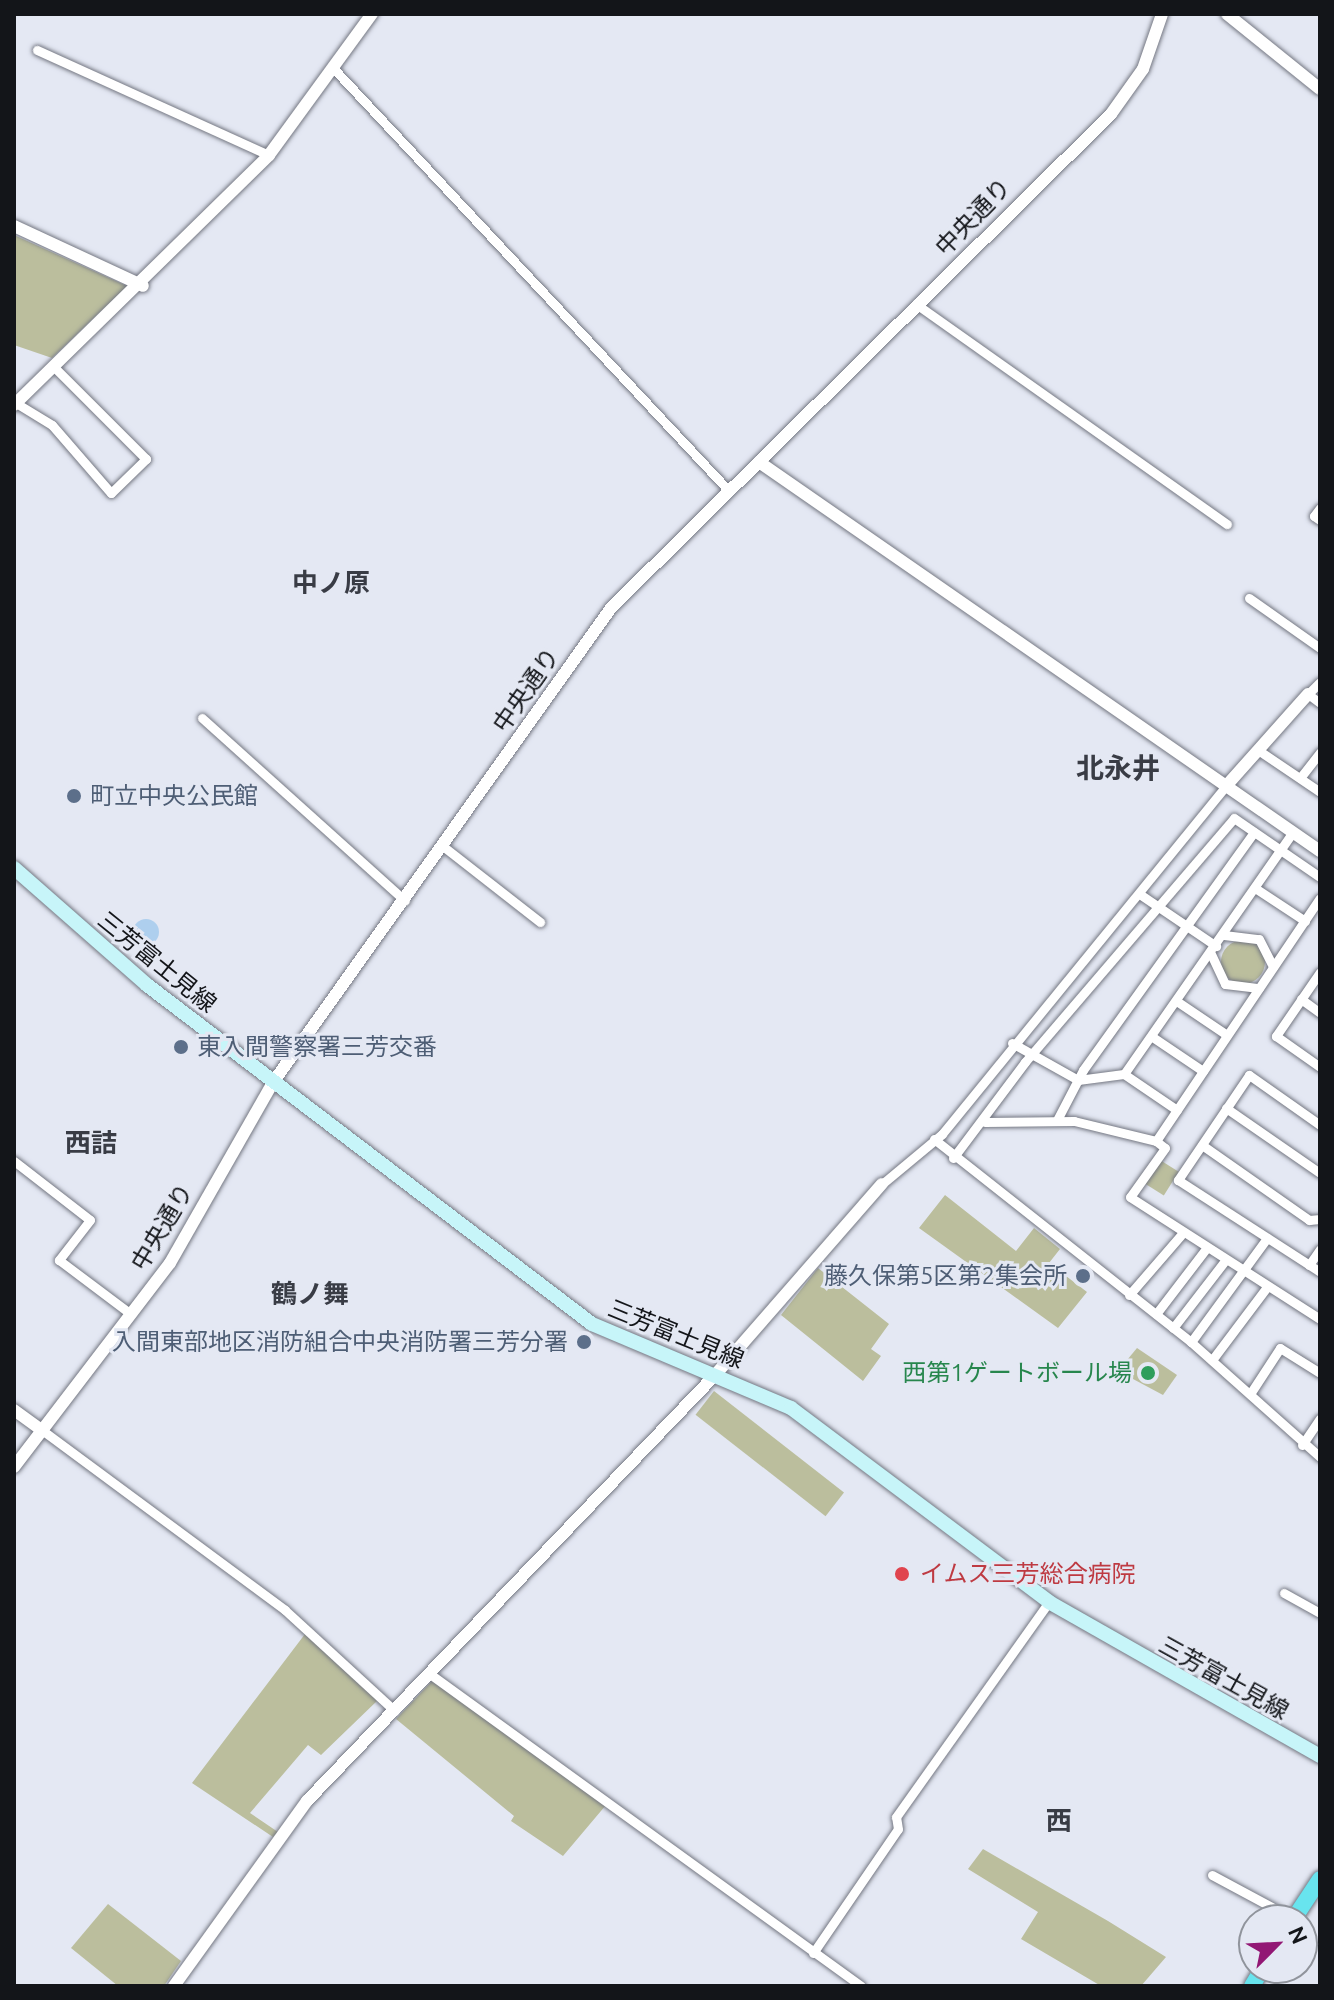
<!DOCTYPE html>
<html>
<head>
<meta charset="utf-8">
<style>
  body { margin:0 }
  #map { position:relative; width:1334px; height:2000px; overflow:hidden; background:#e4e8f3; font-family:Ubuntu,"Noto Sans JP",sans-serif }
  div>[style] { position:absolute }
  .green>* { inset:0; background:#bbbe9d; transform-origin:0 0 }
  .round { border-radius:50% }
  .water>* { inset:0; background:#aecfee }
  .roads { filter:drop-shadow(0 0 2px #747782) drop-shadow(0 0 2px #747782) }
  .minor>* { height:9px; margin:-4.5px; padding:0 4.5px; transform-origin:4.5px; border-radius:4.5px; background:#fff }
  .tertiary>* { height:12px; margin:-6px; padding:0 6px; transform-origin:6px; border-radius:6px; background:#fff }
  .secondary>* { height:14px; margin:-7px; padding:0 7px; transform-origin:7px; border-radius:7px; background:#c7f5f9 }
  .trunk>* { height:16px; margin:-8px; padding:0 8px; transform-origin:8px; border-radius:8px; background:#68e4ee }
  .dots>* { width:22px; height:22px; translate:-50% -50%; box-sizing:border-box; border:4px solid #e4e8f3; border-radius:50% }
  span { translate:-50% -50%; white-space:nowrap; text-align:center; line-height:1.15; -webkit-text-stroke:6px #e4e8f3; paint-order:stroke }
  .street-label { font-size:24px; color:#131519 }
  .service-label { font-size:24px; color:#4e5e75 }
  .left { translate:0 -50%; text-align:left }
  .right { translate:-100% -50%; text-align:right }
  .leisure-label { font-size:24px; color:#27864d }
  .health-label { font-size:24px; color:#be3a42 }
  .neighbourhood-label { font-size:26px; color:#393c45; font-weight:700 }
  .quarter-label { font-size:28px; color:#393c45; font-weight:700 }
  .frame { position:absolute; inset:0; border:16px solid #131519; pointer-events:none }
  .north { position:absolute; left:1238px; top:1904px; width:80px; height:80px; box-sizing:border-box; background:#e4e8f3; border:2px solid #90949c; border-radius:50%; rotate:66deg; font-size:22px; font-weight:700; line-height:32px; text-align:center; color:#131519 }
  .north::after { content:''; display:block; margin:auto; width:28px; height:36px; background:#921774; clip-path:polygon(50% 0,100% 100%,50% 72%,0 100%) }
</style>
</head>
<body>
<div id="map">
  <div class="green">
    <i style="clip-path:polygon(14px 235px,127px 286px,52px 358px,14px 345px)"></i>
    <i class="round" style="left:1221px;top:940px;width:44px;height:44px"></i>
    <i style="left:1160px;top:1160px;width:22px;height:28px;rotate:32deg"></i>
    <i style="clip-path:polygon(945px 1195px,1016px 1251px,1034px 1228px,1060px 1249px,1049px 1263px,1087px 1292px,1058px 1328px,919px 1228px)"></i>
    <i style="clip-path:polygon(818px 1268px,889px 1324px,871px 1349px,881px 1356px,863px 1381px,781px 1315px)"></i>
    <i style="clip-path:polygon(1137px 1348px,1177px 1375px,1163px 1395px,1118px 1371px)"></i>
    <i style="left:714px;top:1391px;width:165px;height:30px;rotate:38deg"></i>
    <i style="clip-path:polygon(305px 1634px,378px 1700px,321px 1755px,308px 1745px,250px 1813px,278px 1832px,273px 1837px,192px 1783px)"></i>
    <i style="clip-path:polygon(433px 1680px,606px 1805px,563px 1856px,511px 1821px,514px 1816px,396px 1719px)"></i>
    <i style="clip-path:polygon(983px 1849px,1108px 1921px,1166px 1957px,1141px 1986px,1101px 1986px,1021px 1939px,1038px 1912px,968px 1869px)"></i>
    <i style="clip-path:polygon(108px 1904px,181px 1961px,164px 1986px,118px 1986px,71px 1948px)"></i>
  </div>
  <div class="water">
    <i class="round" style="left:133px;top:919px;width:26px;height:26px"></i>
  </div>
  <div class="roads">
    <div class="minor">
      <i style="left:37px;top:50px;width:255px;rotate:24.4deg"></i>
      <i style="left:334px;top:69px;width:579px;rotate:46.89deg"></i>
      <i style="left:916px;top:304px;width:381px;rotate:35.3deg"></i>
      <i style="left:16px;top:403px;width:42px;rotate:31.4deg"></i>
      <i style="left:52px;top:425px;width:90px;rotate:49.1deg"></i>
      <i style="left:111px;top:493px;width:49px;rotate:-44.2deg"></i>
      <i style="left:146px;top:459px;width:132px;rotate:-135deg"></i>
      <i style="left:1320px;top:508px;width:10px;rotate:127deg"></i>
      <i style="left:1314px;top:516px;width:7px;rotate:34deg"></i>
      <i style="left:1249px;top:598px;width:87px;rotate:35.2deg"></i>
      <i style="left:1320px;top:682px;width:17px;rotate:135deg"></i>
      <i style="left:1308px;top:694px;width:15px;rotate:37deg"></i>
      <i style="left:202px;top:718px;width:273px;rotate:42deg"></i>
      <i style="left:1258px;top:750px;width:75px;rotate:34.1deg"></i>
      <i style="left:1300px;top:778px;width:33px;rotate:-52deg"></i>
      <i style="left:444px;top:847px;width:122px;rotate:38deg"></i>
      <i style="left:1255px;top:888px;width:60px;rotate:33.4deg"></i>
      <i style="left:1141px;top:895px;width:91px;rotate:34.2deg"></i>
      <i style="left:1224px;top:935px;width:35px;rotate:7deg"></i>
      <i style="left:1259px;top:939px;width:31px;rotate:63deg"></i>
      <i style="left:1211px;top:954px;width:33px;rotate:65deg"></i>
      <i style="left:1225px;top:984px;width:34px;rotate:7deg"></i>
      <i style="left:1320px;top:972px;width:78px;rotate:124.5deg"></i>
      <i style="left:1276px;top:1036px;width:54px;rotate:35.2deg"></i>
      <i style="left:1301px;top:999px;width:24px;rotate:36deg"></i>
      <i style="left:1178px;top:1002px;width:59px;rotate:34deg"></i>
      <i style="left:1154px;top:1038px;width:59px;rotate:34deg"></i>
      <i style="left:1012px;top:1043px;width:76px;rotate:29.3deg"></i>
      <i style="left:1078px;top:1080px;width:46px;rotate:-7.4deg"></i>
      <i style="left:1124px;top:1074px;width:295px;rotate:-55.1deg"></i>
      <i style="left:1124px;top:1074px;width:64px;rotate:34.2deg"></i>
      <i style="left:1226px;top:1108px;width:114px;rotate:34.7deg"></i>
      <i style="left:1057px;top:1120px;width:56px;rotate:-62.5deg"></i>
      <i style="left:1083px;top:1070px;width:293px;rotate:-54.3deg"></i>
      <i style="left:985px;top:1122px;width:89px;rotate:-0.6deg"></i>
      <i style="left:1074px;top:1121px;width:84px;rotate:13.7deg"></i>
      <i style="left:1156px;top:1141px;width:11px;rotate:38deg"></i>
      <i style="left:1165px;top:1148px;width:60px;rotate:125.5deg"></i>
      <i style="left:1130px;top:1197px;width:226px;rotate:32.7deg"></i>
      <i style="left:1320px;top:1125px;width:87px;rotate:-144.8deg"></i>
      <i style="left:1249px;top:1075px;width:127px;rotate:124.1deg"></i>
      <i style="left:1178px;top:1180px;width:169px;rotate:32.9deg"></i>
      <i style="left:934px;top:1139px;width:328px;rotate:38.3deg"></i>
      <i style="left:1191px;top:1342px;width:173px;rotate:41.7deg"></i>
      <i style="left:1156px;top:1141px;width:293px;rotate:-56deg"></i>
      <i style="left:1202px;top:1145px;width:131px;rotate:35deg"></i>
      <i style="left:1309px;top:1220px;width:11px;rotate:-5deg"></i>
      <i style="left:953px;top:1158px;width:120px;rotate:-53.1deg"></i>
      <i style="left:1025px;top:1062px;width:321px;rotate:-49.4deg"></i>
      <i style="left:1234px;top:818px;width:104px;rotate:34.5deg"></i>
      <i style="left:14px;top:1161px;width:96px;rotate:37.8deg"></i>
      <i style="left:90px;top:1220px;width:51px;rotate:127.8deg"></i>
      <i style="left:59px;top:1260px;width:90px;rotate:36.9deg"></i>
      <i style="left:882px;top:1184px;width:78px;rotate:-39.8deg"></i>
      <i style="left:942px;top:1134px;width:451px;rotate:-50.8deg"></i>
      <i style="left:1309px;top:1265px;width:19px;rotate:-55deg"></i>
      <i style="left:1129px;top:1295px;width:79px;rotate:-49.1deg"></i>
      <i style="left:1156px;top:1314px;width:81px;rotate:-52.6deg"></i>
      <i style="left:1173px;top:1328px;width:83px;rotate:-52.3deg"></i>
      <i style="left:1191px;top:1342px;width:129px;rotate:-53.8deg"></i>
      <i style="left:1212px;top:1360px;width:91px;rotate:-53deg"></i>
      <i style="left:1250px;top:1394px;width:55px;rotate:-56.9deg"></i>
      <i style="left:1280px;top:1348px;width:47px;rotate:32deg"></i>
      <i style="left:42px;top:1430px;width:302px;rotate:36.5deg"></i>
      <i style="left:285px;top:1610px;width:149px;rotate:42.6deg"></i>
      <i style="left:1302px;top:1445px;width:32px;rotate:-56deg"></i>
      <i style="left:1284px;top:1593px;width:41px;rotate:29.1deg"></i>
      <i style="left:430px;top:1674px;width:532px;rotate:35.9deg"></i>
      <i style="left:1212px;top:1875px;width:93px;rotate:28.2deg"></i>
      <i style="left:813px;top:1953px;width:150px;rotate:-55.6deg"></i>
      <i style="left:898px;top:1829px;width:12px;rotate:-99deg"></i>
      <i style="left:896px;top:1817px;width:264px;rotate:-54.6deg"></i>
    </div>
    <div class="tertiary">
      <i style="left:1227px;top:14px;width:119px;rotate:38.9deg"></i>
      <i style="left:14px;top:226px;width:142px;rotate:24.9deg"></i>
      <i style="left:14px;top:405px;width:357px;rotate:-44.4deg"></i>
      <i style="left:269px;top:155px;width:175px;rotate:-53.9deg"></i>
      <i style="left:759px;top:462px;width:683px;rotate:34.74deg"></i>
      <i style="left:1227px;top:785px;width:122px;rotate:-48.3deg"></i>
      <i style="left:14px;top:1410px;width:34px;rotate:36deg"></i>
      <i style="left:14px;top:1467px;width:257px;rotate:-52.6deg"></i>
      <i style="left:170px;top:1263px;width:210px;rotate:-60.3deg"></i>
      <i style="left:274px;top:1081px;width:581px;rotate:-54.53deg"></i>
      <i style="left:611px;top:608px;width:703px;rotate:-44.65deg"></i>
      <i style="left:1111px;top:114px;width:55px;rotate:-54.6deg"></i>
      <i style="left:1143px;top:69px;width:58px;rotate:-70.9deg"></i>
      <i style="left:174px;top:1986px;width:228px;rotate:-54.3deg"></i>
      <i style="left:307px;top:1801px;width:591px;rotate:-46.23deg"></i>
      <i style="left:716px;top:1374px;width:252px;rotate:-48.9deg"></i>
    </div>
    <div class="secondary">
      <i style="left:14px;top:868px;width:177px;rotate:41.3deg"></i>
      <i style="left:147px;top:985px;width:559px;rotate:37.3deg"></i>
      <i style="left:592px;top:1324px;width:216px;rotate:22.9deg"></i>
      <i style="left:791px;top:1408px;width:323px;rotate:36.9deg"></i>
      <i style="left:1049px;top:1602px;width:312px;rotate:29.6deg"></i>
    </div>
    <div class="trunk">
      <i style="left:1293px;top:1920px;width:49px;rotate:-56.6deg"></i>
      <i style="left:1252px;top:1986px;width:21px;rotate:-59deg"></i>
    </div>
  </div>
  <div class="dots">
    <i style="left:74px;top:796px;background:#5c6f8a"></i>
    <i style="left:181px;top:1047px;background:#5c6f8a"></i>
    <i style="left:1083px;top:1276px;background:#5c6f8a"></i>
    <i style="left:584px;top:1342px;background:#5c6f8a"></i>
    <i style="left:1148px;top:1373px;background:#2e9e5b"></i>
    <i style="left:902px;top:1574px;background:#e0444e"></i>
  </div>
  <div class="street-label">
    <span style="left:973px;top:217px;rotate:-46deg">中央通り</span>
    <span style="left:526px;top:690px;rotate:-55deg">中央通り</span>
    <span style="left:157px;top:962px;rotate:39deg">三芳富士見線</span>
    <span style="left:162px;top:1227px;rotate:-59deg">中央通り</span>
    <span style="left:676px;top:1334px;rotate:22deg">三芳富士見線</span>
    <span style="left:1224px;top:1678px;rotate:29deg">三芳富士見線</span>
  </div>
  <div class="service-label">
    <span class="left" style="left:90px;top:796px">町立中央公民館</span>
    <span class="left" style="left:197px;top:1047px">東入間警察署三芳交番</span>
    <span class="right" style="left:1067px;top:1276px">藤久保第5区第2集会所</span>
    <span class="right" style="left:568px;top:1342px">入間東部地区消防組合中央消防署三芳分署</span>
  </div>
  <div class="leisure-label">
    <span class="right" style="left:1132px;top:1373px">西第1ゲートボール場</span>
  </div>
  <div class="health-label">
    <span class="left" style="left:920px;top:1574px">イムス三芳総合病院</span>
  </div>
  <div class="neighbourhood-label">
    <span style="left:331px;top:583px">中ノ原</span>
    <span style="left:91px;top:1143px">西詰</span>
    <span style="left:310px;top:1294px">鶴ノ舞</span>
    <span style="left:1059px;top:1821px">西</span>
  </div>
  <div class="quarter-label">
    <span style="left:1118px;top:768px">北永井</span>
  </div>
  <div class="frame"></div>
  <div class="north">N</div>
</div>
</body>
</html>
